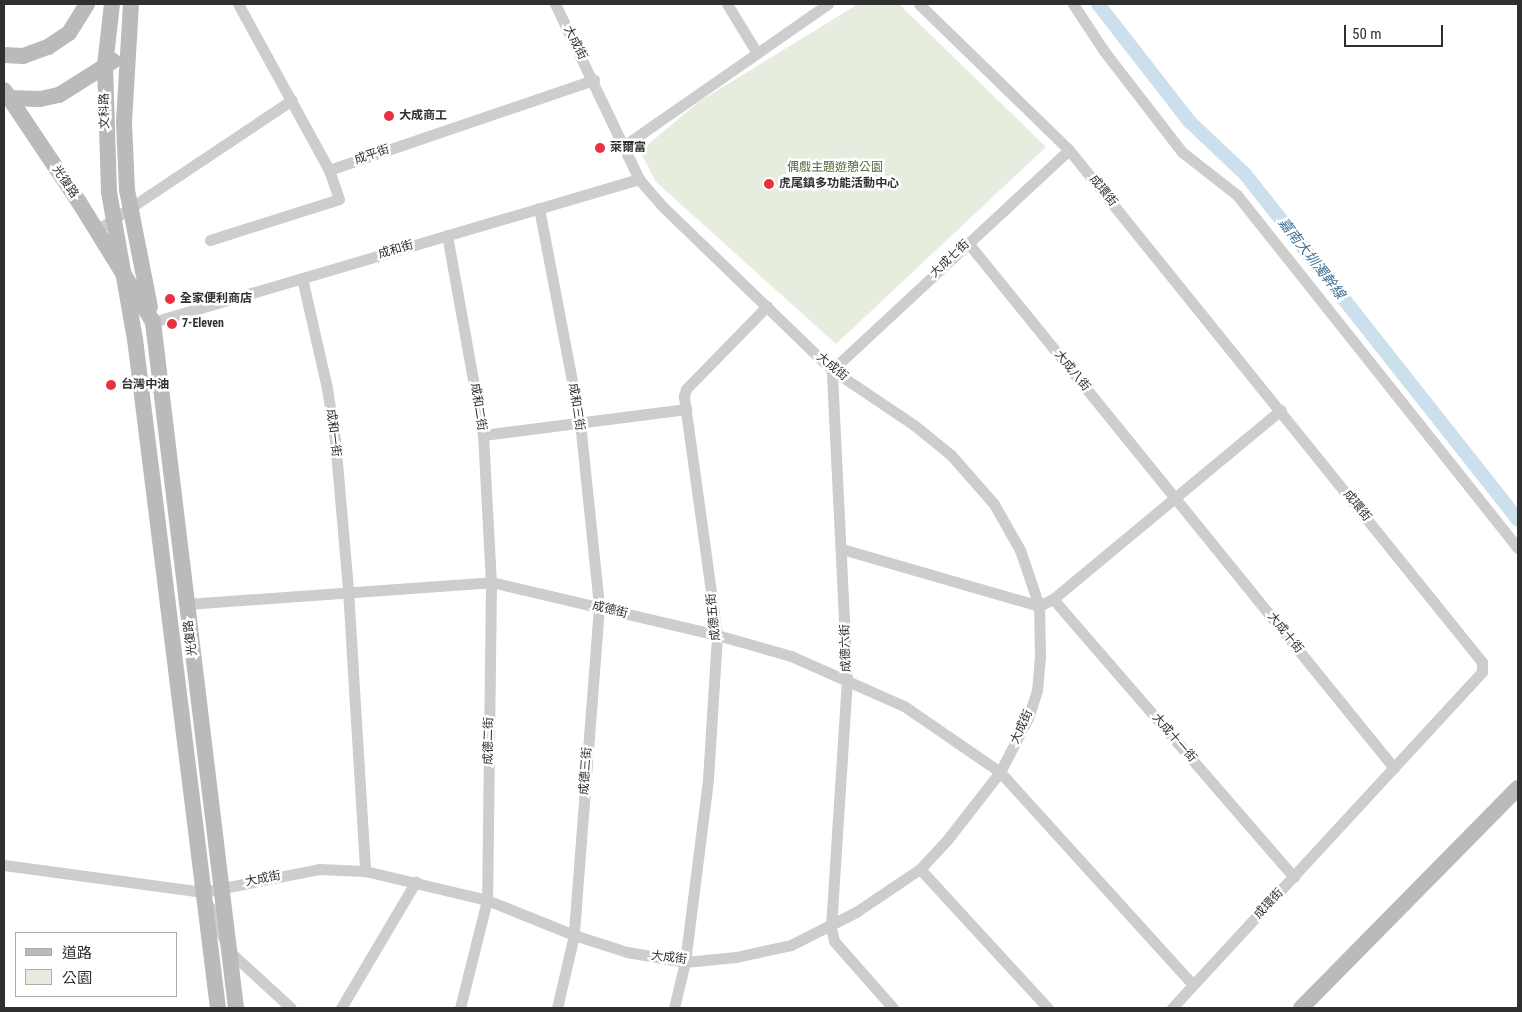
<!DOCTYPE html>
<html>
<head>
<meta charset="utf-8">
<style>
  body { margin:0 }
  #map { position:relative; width:1522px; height:1012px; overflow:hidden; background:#fff; font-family:"Roboto Condensed","Noto Sans TC",sans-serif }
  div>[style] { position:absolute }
  .green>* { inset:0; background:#e6edde }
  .canal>* { height:14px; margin:-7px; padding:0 7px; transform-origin:7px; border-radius:7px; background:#cbdfed }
  .street>* { height:11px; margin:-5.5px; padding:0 5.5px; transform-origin:5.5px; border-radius:5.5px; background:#cdcdcd }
  .secondary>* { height:16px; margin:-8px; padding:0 8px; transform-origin:8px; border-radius:8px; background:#bababa }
  .dots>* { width:14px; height:14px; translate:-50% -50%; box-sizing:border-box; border:2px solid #fff; border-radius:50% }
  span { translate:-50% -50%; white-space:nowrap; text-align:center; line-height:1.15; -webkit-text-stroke:5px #fff; paint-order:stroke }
  .street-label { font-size:12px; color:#303030 }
  .poi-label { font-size:12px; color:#303030; font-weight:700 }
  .left { translate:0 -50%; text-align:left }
  .park-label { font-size:12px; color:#526d3d }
  .water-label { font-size:14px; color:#3d7194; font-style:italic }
  .frame { position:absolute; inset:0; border:5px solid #303030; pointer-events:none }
  .legend { position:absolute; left:15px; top:932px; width:162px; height:65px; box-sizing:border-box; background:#fff; border:1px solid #acacac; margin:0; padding:6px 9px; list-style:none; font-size:15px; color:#303030 }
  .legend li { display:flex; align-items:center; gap:10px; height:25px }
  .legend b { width:25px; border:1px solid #acacac }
  .scale { position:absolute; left:1344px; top:25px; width:99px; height:22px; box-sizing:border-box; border:2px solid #303030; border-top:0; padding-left:6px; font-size:15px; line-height:18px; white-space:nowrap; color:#303030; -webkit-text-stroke:4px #fff; paint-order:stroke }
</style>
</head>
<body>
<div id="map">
  <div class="green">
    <i style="clip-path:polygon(858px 4px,899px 4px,1046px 147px,836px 344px,656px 182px,640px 151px,700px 101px)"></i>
  </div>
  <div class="canal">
    <i style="left:1098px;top:4px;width:150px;rotate:52.1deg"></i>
    <i style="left:1190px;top:122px;width:76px;rotate:43.4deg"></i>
    <i style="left:1245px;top:174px;width:441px;rotate:51.7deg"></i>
  </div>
  <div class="street">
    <i style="left:727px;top:4px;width:57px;rotate:58.5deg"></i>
    <i style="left:919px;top:4px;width:209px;rotate:44.2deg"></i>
    <i style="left:1069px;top:150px;width:658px;rotate:51.11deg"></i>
    <i style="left:1482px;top:662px;width:10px;rotate:90deg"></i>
    <i style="left:1482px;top:672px;width:19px;rotate:133deg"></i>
    <i style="left:1469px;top:686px;width:438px;rotate:132.7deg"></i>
    <i style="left:1073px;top:4px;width:56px;rotate:56.6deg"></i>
    <i style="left:1104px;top:51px;width:128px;rotate:52.3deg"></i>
    <i style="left:1182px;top:152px;width:70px;rotate:38deg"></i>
    <i style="left:1237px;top:195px;width:451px;rotate:51.5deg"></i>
    <i style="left:625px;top:145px;width:247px;rotate:-34.8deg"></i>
    <i style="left:329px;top:170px;width:280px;rotate:-18.8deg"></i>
    <i style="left:539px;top:208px;width:218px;rotate:79.2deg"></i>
    <i style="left:580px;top:422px;width:186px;rotate:84.1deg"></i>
    <i style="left:599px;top:607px;width:329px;rotate:94.4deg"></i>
    <i style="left:574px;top:935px;width:75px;rotate:103.1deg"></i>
    <i style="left:97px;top:230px;width:234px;rotate:-33.7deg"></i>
    <i style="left:447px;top:235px;width:203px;rotate:79.8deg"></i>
    <i style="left:483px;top:435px;width:147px;rotate:86.9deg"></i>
    <i style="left:491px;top:582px;width:318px;rotate:90.7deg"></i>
    <i style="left:487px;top:900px;width:111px;rotate:104deg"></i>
    <i style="left:210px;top:240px;width:135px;rotate:-17.6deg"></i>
    <i style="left:339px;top:199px;width:31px;rotate:-109deg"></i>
    <i style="left:329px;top:170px;width:189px;rotate:-118.7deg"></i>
    <i style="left:968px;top:243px;width:676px;rotate:50.94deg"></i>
    <i style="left:302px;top:278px;width:113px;rotate:77.2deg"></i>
    <i style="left:327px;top:388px;width:53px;rotate:81.3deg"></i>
    <i style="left:335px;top:440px;width:151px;rotate:85deg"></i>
    <i style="left:348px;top:590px;width:282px;rotate:86.5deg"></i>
    <i style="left:153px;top:322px;width:507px;rotate:-16.4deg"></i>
    <i style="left:483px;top:435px;width:205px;rotate:-7.3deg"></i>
    <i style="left:842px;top:549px;width:205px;rotate:16.1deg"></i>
    <i style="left:1039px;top:606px;width:16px;rotate:-27deg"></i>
    <i style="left:1053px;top:599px;width:296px;rotate:-39.7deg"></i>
    <i style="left:1053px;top:599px;width:368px;rotate:49.1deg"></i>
    <i style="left:187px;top:604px;width:305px;rotate:-4.1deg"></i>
    <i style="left:491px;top:582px;width:232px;rotate:13.2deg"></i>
    <i style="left:717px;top:635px;width:77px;rotate:15.8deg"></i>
    <i style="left:791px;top:656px;width:124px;rotate:23.9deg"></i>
    <i style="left:904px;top:706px;width:116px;rotate:34.5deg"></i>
    <i style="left:1000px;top:772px;width:287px;rotate:47.8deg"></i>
    <i style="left:4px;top:865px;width:201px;rotate:7.7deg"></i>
    <i style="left:203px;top:892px;width:118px;rotate:-11.2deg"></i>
    <i style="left:319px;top:869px;width:46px;rotate:2.5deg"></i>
    <i style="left:365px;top:871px;width:125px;rotate:13.4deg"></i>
    <i style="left:487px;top:900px;width:94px;rotate:21.9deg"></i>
    <i style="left:574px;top:935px;width:56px;rotate:17.8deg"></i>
    <i style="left:627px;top:952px;width:59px;rotate:9.8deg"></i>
    <i style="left:685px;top:962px;width:51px;rotate:-5.6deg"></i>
    <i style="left:736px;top:957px;width:56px;rotate:-12.3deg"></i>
    <i style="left:791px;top:945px;width:73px;rotate:-26.9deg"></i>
    <i style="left:856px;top:912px;width:77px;rotate:-33.9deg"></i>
    <i style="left:920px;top:869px;width:40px;rotate:-47deg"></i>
    <i style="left:947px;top:840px;width:86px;rotate:-52.1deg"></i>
    <i style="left:1000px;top:772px;width:61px;rotate:-62.6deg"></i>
    <i style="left:1028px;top:718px;width:28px;rotate:-72deg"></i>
    <i style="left:1037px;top:691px;width:35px;rotate:-85deg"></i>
    <i style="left:1040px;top:656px;width:50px;rotate:-91.1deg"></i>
    <i style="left:1039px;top:606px;width:59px;rotate:-108.7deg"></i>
    <i style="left:1020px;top:550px;width:53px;rotate:-119.5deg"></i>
    <i style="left:994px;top:504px;width:65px;rotate:-131.3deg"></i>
    <i style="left:951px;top:455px;width:48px;rotate:-141deg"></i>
    <i style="left:914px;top:425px;width:99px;rotate:-146.1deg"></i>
    <i style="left:832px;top:370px;width:233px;rotate:-136deg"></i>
    <i style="left:664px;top:208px;width:38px;rotate:-131deg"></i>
    <i style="left:639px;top:179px;width:194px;rotate:-115.6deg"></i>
    <i style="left:920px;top:869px;width:189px;rotate:47.4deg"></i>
    <i style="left:210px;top:907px;width:48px;rotate:66.6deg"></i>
    <i style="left:229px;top:951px;width:84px;rotate:42.6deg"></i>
    <i style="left:341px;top:1008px;width:147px;rotate:-59.4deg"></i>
    <i style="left:674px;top:1008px;width:47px;rotate:-76.6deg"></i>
    <i style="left:685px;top:962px;width:184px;rotate:-82.8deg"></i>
    <i style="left:708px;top:779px;width:144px;rotate:-86.4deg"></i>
    <i style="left:717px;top:635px;width:241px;rotate:-97.9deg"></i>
    <i style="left:684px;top:396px;width:7px;rotate:-74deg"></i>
    <i style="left:686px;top:389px;width:116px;rotate:-45.7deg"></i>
    <i style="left:893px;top:1008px;width:89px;rotate:-131.4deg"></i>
    <i style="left:834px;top:941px;width:14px;rotate:-102deg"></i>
    <i style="left:831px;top:927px;width:247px;rotate:-86.3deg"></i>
    <i style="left:847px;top:681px;width:311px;rotate:-92.8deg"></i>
    <i style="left:832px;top:370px;width:323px;rotate:-42.9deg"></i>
  </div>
  <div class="secondary">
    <i style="left:112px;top:4px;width:61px;rotate:96.5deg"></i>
    <i style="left:105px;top:65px;width:127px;rotate:88.2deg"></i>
    <i style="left:109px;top:192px;width:149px;rotate:80deg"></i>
    <i style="left:135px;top:339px;width:674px;rotate:82.93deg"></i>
    <i style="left:131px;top:4px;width:118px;rotate:93.4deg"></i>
    <i style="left:124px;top:122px;width:68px;rotate:87.5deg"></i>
    <i style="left:127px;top:190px;width:119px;rotate:78.9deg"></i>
    <i style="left:4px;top:55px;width:19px;rotate:3deg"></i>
    <i style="left:23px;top:56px;width:27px;rotate:-20deg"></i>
    <i style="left:48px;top:47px;width:25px;rotate:-34deg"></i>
    <i style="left:69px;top:33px;width:34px;rotate:-58deg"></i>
    <i style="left:4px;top:90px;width:135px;rotate:56.2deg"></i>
    <i style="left:79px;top:202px;width:141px;rotate:58.3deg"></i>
    <i style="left:153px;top:322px;width:691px;rotate:83.1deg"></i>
    <i style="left:8px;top:98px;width:32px;rotate:2deg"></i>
    <i style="left:40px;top:99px;width:19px;rotate:-12deg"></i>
    <i style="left:59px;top:95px;width:64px;rotate:-32.2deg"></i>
    <i style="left:1301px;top:1008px;width:309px;rotate:-45.4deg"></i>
  </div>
  <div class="dots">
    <i style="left:389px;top:116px;background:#e7333d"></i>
    <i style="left:600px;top:148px;background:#e7333d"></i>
    <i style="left:769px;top:184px;background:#e7333d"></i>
    <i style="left:170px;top:299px;background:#e7333d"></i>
    <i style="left:172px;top:324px;background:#e7333d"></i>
    <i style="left:111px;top:385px;background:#e7333d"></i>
  </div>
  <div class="street-label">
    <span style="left:575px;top:43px;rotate:63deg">大成街</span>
    <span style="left:105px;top:111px;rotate:-91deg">文科路</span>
    <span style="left:372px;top:155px;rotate:-19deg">成平街</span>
    <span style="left:65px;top:182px;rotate:56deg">光復路</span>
    <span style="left:1103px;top:191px;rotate:51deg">成環街</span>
    <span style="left:396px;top:250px;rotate:-16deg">成和街</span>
    <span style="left:950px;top:259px;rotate:-43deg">大成七街</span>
    <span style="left:832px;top:367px;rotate:39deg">大成街</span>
    <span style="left:1072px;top:371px;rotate:51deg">大成八街</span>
    <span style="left:478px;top:407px;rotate:81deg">成和二街</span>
    <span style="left:576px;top:407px;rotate:81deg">成和三街</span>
    <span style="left:333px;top:433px;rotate:83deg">成和一街</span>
    <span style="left:1357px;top:506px;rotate:51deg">成環街</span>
    <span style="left:610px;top:610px;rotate:14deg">成德街</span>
    <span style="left:714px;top:617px;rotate:-96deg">成德五街</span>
    <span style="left:1285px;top:633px;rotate:51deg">大成十街</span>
    <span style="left:191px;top:638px;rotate:-97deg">光復路</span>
    <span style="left:846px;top:648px;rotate:-92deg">成德六街</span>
    <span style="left:1022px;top:727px;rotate:-65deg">大成街</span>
    <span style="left:1174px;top:738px;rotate:49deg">大成十一街</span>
    <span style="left:489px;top:741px;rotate:-89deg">成德二街</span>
    <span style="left:586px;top:771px;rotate:-86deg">成德三街</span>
    <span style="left:263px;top:879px;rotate:-11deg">大成街</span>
    <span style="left:1269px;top:904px;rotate:-47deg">成環街</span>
    <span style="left:669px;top:958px;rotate:7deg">大成街</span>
  </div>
  <div class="poi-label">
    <span class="left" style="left:399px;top:116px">大成商工</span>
    <span class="left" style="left:610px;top:148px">萊爾富</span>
    <span class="left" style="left:779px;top:184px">虎尾鎮多功能活動中心</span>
    <span class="left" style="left:180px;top:299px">全家便利商店</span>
    <span class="left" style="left:182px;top:324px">7-Eleven</span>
    <span class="left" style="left:121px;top:385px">台灣中油</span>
  </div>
  <div class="park-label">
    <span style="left:835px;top:168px">偶戲主題遊憩公園</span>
  </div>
  <div class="water-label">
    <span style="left:1312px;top:258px;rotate:52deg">嘉南大圳濁幹線</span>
  </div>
  <div class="frame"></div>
  <ul class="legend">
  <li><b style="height:6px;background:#bababa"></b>道路</li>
  <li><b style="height:14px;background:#e6edde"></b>公園</li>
  </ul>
  <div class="scale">50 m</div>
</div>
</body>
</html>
